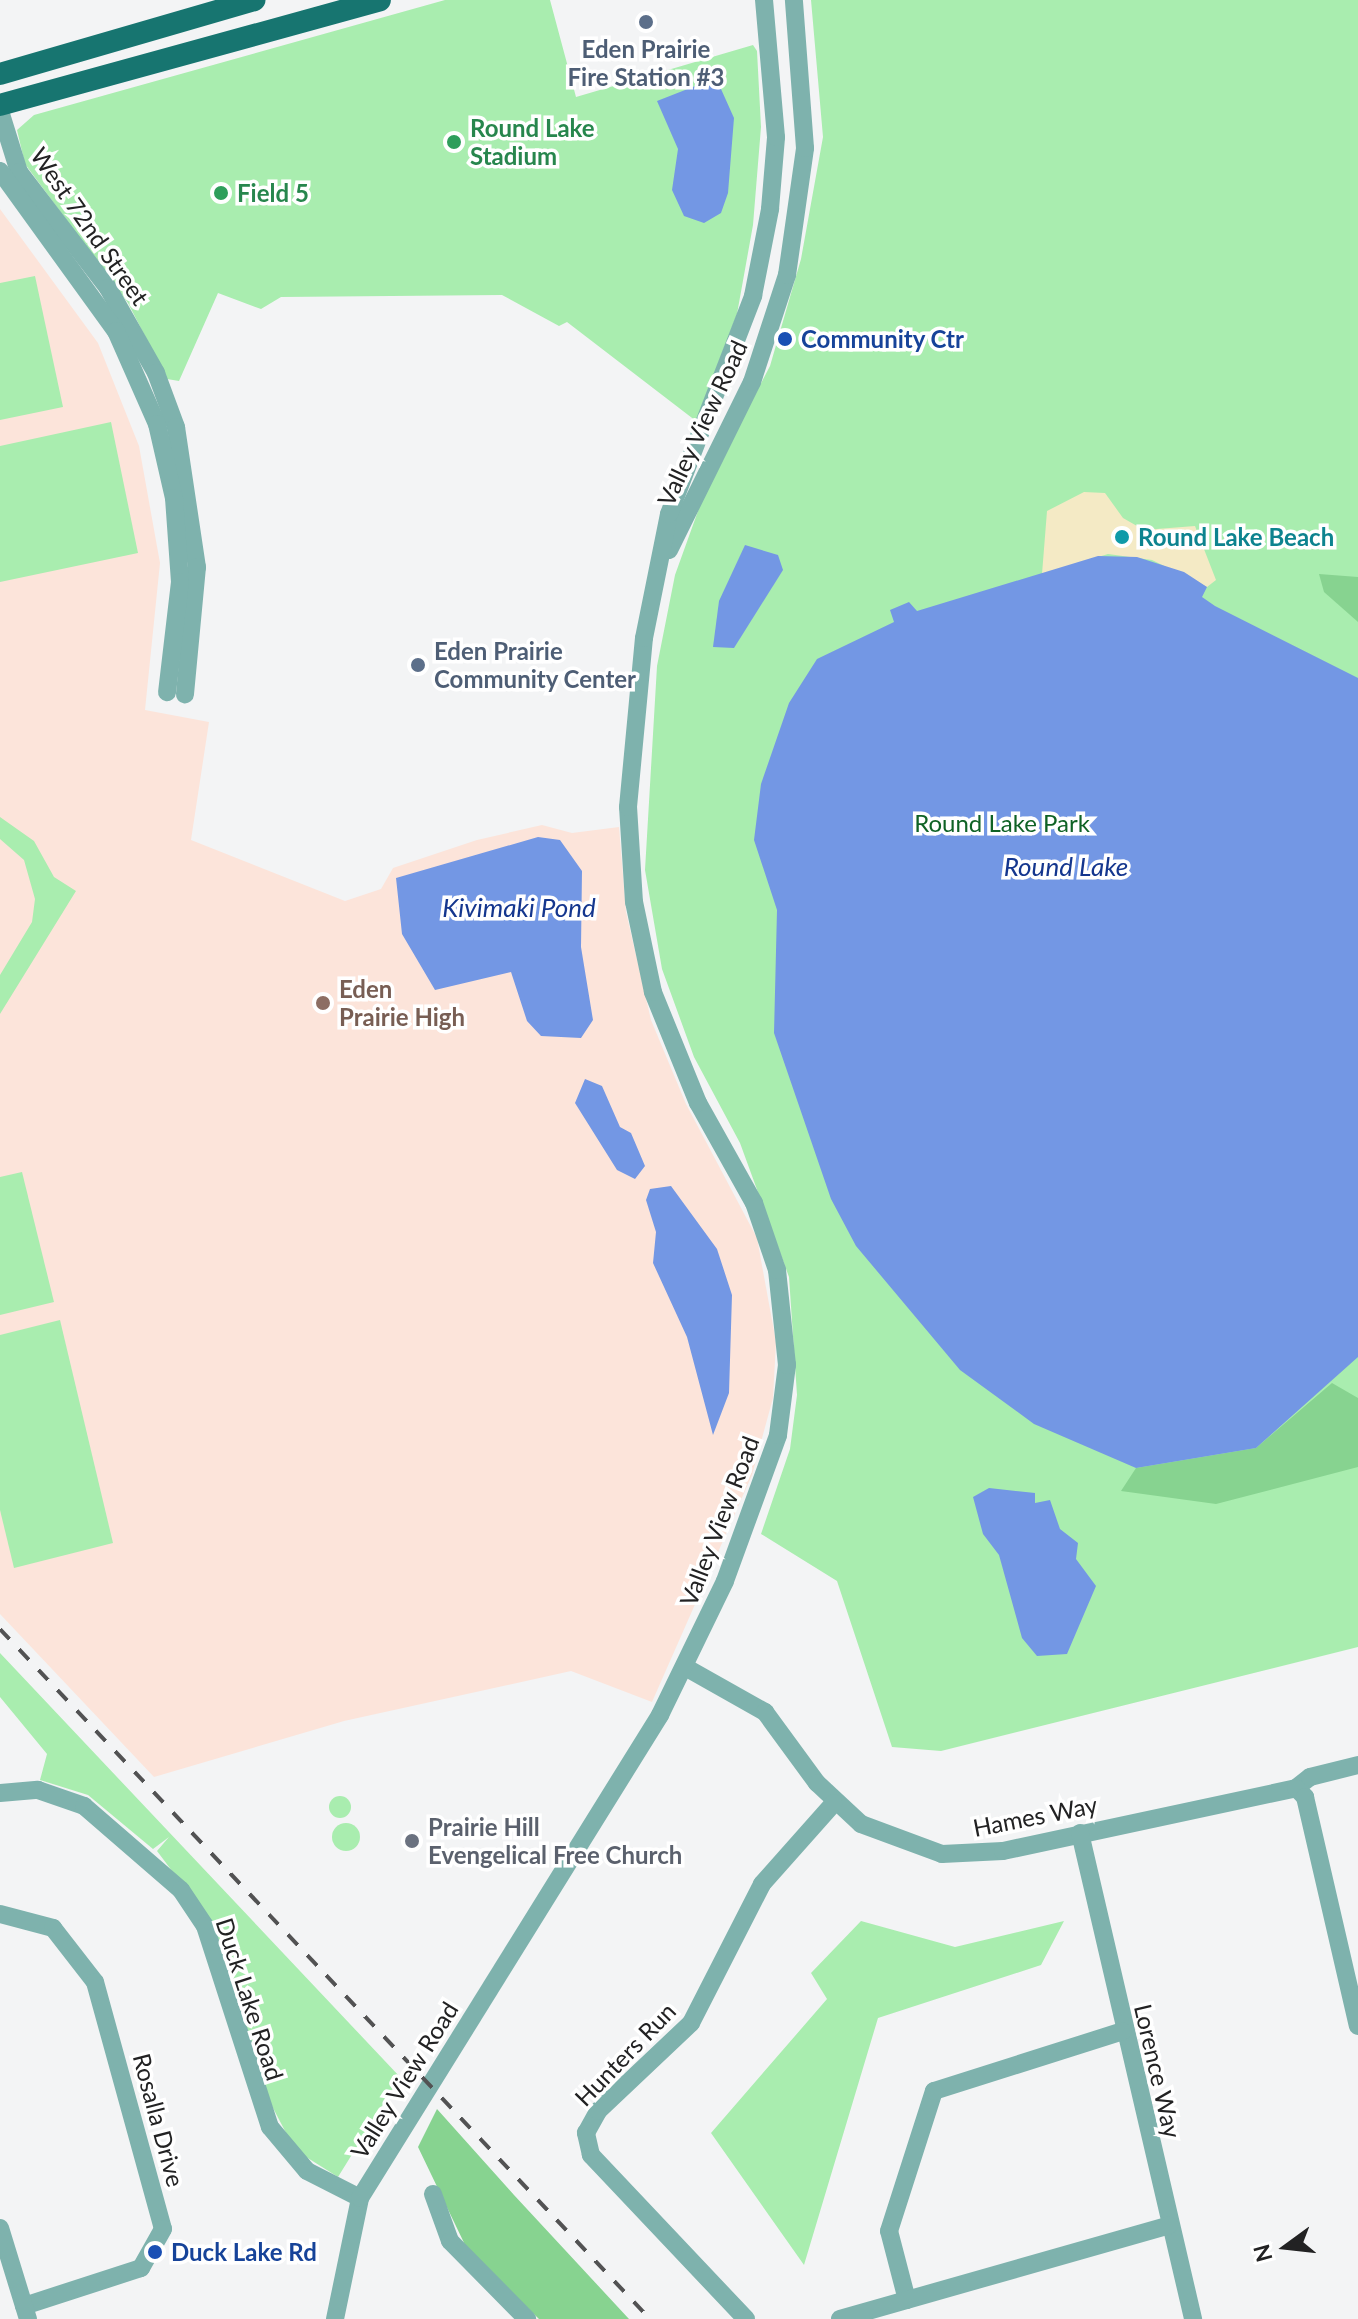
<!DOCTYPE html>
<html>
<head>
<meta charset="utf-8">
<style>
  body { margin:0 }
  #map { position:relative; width:1358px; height:2319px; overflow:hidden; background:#f3f4f5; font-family:Lato,sans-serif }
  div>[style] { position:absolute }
  .education>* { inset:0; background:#fce4da }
  .green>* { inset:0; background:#a9edaf }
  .round { border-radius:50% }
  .forest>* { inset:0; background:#87d390 }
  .sand>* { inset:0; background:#f4eac5 }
  .water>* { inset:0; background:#7397e4 }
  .minor>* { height:18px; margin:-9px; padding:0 9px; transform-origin:9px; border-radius:9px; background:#7eb2ad }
  .major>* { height:22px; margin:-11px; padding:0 11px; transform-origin:11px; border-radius:11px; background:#177570 }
  .rail>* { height:4px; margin-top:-2px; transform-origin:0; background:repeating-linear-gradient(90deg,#525253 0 14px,transparent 0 28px) }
  .dots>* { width:22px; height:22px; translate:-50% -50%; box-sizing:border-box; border:4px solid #fff; border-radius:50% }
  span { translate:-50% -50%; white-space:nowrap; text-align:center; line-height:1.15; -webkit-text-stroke:7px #fff; paint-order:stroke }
  .service-label { font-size:24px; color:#4e5e75; font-weight:700 }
  .left { translate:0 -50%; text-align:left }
  .leisure-label { font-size:24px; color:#27864d; font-weight:700 }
  .street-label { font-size:24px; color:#222223 }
  .transit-label { font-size:24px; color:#164399; font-weight:700 }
  .culture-label { font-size:24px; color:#0d838f; font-weight:700 }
  .park-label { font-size:24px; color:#0f6225 }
  .education-label { font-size:24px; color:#785e54; font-weight:700 }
  .worship-label { font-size:24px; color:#5b616d; font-weight:700 }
  .water-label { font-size:26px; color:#14368e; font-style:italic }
  .north { position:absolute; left:1246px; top:2207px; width:80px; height:80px; -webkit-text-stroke:6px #fff; paint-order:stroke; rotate:255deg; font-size:22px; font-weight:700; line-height:32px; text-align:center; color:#222223 }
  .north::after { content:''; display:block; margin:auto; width:28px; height:36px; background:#222223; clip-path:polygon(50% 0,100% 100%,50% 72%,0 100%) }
</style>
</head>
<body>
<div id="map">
  <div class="education">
    <i style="clip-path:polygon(0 209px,98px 343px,139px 446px,160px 563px,145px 710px,209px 722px,191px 840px,345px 901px,381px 889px,393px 868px,477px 840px,542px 825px,572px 833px,619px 827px,626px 912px,651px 1020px,686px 1104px,757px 1238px,776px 1342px,773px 1398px,752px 1475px,652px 1702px,571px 1671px,344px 1721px,154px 1777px,0 1614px)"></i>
  </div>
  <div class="green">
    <i style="clip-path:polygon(445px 0,550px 0,576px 97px,753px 45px,757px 51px,761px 127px,753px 225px,737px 314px,696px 421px,567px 322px,559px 326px,502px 295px,281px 297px,261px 309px,218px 293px,179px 381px,167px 379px,128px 303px,25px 164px,17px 130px,34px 115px)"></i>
    <i style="clip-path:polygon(811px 0,1358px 0,1358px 1647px,941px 1751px,892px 1747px,837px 1581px,761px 1534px,790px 1449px,797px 1395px,789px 1277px,740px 1143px,694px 1057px,662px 969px,645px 870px,657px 666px,675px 575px,707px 486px,770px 366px,801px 259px,823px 137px)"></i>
    <i style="clip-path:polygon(35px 276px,63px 407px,0 420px,0 283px)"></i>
    <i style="clip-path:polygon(111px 422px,138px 553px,0 582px,0 446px)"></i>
    <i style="clip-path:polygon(0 817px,34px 841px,54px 877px,76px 891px,0 1014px,0 975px,32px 922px,35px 899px,24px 860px,0 839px)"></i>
    <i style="clip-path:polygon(22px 1172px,54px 1302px,0 1315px,0 1177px)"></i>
    <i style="clip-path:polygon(60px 1320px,113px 1543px,14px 1568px,0 1510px,0 1335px)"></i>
    <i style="clip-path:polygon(0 1653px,400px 2077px,338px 2177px,295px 2150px,262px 2087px,215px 1928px,157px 1851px,169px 1837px,153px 1849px,88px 1795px,40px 1780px,47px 1754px,0 1697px)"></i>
    <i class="round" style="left:329px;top:1796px;width:22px;height:22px"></i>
    <i class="round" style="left:332px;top:1823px;width:28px;height:28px"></i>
    <i style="clip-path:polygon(861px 1921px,955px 1947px,1064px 1921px,1041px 1965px,878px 2018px,804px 2265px,711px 2133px,827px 1999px,811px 1973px)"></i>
  </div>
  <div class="forest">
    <i style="clip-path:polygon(1319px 574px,1358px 577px,1358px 622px,1324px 592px)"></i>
    <i style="clip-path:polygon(1332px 1383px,1358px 1398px,1358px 1467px,1216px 1504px,1121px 1491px,1136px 1468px,1256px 1448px)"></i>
    <i style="clip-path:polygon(437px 2109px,514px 2195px,629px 2319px,539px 2319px,467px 2249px,418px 2147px)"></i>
  </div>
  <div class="sand">
    <i style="clip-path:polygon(1084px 492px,1105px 493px,1123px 518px,1144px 530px,1195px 526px,1216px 580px,1207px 587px,1152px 560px,1108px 554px,1042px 574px,1047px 511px)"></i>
  </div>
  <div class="water">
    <i style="clip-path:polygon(703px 83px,721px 89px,734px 118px,728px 193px,721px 213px,704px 223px,684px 216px,672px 190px,678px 149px,657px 101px)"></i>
    <i style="clip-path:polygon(745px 545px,778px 555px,783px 570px,734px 648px,713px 647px,719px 601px)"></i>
    <i style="clip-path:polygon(1098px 556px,1137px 557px,1184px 572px,1207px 587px,1202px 597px,1215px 606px,1358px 678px,1358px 1357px,1256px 1448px,1136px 1468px,1034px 1424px,960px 1370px,856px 1246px,831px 1199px,774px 1033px,777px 910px,754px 840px,761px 784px,789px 703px,817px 659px,894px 622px,890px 610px,909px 602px,917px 611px)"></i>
    <i style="clip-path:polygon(538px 837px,560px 840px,582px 871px,581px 947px,593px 1020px,581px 1038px,541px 1036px,527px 1021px,511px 972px,435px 990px,402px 934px,396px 878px)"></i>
    <i style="clip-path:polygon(585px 1079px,602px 1086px,620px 1127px,631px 1133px,645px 1166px,635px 1179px,617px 1170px,575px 1103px)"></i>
    <i style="clip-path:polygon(671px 1186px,717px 1249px,732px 1295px,729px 1393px,713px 1435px,687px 1337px,653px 1263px,656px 1232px,646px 1200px,650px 1189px)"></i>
    <i style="clip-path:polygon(989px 1488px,1035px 1493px,1035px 1503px,1050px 1500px,1060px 1529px,1078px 1543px,1076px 1559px,1096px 1586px,1067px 1654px,1037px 1656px,1022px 1638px,999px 1555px,983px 1534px,973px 1497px)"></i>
  </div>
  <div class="minor">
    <i style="left:0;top:111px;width:64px;rotate:72.7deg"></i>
    <i style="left:19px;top:172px;width:146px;rotate:52.5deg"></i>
    <i style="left:108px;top:288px;width:98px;rotate:60.5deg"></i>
    <i style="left:156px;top:373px;width:58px;rotate:69.7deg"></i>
    <i style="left:176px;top:427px;width:142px;rotate:81.5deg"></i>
    <i style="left:197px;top:567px;width:128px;rotate:95.4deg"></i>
    <i style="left:0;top:171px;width:198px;rotate:54.1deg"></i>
    <i style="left:116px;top:331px;width:102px;rotate:66.2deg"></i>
    <i style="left:157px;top:424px;width:76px;rotate:77.1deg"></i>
    <i style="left:174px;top:498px;width:84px;rotate:85.9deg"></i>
    <i style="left:180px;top:582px;width:111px;rotate:96.7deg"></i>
    <i style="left:669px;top:550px;width:187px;rotate:-63.7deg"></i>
    <i style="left:752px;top:382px;width:113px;rotate:-71.9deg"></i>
    <i style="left:787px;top:275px;width:128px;rotate:-81.9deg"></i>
    <i style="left:805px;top:148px;width:148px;rotate:-94.3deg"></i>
    <i style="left:685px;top:1667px;width:92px;rotate:29.4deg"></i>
    <i style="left:765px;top:1712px;width:88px;rotate:53.8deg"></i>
    <i style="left:817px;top:1783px;width:60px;rotate:43deg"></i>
    <i style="left:861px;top:1824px;width:86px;rotate:20.3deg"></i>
    <i style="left:942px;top:1854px;width:61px;rotate:-2.8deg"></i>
    <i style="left:1003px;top:1851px;width:300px;rotate:-12.1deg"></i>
    <i style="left:1296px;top:1788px;width:18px;rotate:-38deg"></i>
    <i style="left:1310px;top:1777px;width:49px;rotate:-14deg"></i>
    <i style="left:1296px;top:1788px;width:13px;rotate:45deg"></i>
    <i style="left:1305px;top:1797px;width:235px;rotate:77deg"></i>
    <i style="left:0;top:1793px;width:38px;rotate:-5deg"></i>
    <i style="left:38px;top:1790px;width:49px;rotate:19.2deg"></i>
    <i style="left:84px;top:1806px;width:128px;rotate:40.9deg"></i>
    <i style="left:181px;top:1890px;width:43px;rotate:56.3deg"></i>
    <i style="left:205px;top:1926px;width:211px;rotate:72.1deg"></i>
    <i style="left:270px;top:2127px;width:57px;rotate:49.9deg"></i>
    <i style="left:307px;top:2171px;width:59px;rotate:27deg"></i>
    <i style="left:1080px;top:1833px;width:499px;rotate:76.9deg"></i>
    <i style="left:0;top:1914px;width:55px;rotate:14.8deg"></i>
    <i style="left:53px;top:1928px;width:68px;rotate:52.1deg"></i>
    <i style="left:95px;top:1982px;width:256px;rotate:74.6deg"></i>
    <i style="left:163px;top:2229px;width:45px;rotate:119.4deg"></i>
    <i style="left:141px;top:2268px;width:123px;rotate:162deg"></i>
    <i style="left:433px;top:2194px;width:50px;rotate:70.1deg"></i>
    <i style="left:450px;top:2241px;width:110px;rotate:45.4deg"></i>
    <i style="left:0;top:2228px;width:95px;rotate:72.9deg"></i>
    <i style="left:907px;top:2300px;width:71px;rotate:-104.6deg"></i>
    <i style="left:889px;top:2231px;width:147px;rotate:-72.2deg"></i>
    <i style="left:934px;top:2091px;width:198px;rotate:-17.6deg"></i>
    <i style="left:335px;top:2319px;width:124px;rotate:-78.3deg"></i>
    <i style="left:360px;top:2198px;width:569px;rotate:-58.15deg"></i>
    <i style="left:660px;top:1715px;width:149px;rotate:-64.1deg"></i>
    <i style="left:725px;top:1581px;width:155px;rotate:-70deg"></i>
    <i style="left:778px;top:1435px;width:71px;rotate:-82.7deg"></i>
    <i style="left:787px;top:1365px;width:96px;rotate:-96deg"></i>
    <i style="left:777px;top:1270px;width:71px;rotate:-108.9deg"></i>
    <i style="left:754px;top:1203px;width:115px;rotate:-119.2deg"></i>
    <i style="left:698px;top:1103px;width:120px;rotate:-112.1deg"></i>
    <i style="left:653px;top:992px;width:92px;rotate:-101.9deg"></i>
    <i style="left:634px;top:902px;width:95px;rotate:-93.6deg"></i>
    <i style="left:628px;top:807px;width:170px;rotate:-84.6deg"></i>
    <i style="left:644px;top:638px;width:126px;rotate:-78.6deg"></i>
    <i style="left:669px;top:514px;width:234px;rotate:-68.9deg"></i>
    <i style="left:753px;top:296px;width:89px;rotate:-78.9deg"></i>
    <i style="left:770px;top:209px;width:72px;rotate:-85.2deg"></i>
    <i style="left:776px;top:137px;width:138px;rotate:-95deg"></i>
    <i style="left:746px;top:2319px;width:226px;rotate:-133.4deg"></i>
    <i style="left:591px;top:2155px;width:23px;rotate:-103deg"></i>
    <i style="left:586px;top:2133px;width:25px;rotate:-61deg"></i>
    <i style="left:598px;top:2111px;width:128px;rotate:-43.4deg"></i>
    <i style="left:691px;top:2023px;width:156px;rotate:-62.9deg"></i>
    <i style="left:762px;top:1884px;width:108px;rotate:-48.4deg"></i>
    <i style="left:840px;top:2319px;width:342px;rotate:-15.9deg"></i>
  </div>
  <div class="major">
    <i style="left:0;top:74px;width:265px;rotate:-16.2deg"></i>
    <i style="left:0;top:105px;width:394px;rotate:-15.4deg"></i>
  </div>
  <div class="rail">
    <i style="left:0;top:1629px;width:948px;rotate:46.71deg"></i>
  </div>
  <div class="dots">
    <i style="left:646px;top:22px;background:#5c6f8a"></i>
    <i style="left:454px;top:142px;background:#2e9e5b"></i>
    <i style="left:221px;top:193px;background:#2e9e5b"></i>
    <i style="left:785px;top:339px;background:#1a4fb4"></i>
    <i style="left:1122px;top:537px;background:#0f9aa8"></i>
    <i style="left:418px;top:665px;background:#5c6f8a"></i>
    <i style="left:323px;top:1003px;background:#8d6e63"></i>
    <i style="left:412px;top:1841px;background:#6b7280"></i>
    <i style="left:155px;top:2252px;background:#1a4fb4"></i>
  </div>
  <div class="service-label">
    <span style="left:646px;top:63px">Eden Prairie<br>Fire Station #3</span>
    <span class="left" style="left:434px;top:665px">Eden Prairie<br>Community Center</span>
  </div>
  <div class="leisure-label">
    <span class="left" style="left:470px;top:142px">Round Lake<br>Stadium</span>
    <span class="left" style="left:237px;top:193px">Field 5</span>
  </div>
  <div class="street-label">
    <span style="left:90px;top:226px;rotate:55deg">West 72nd Street</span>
    <span style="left:702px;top:423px;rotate:-65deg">Valley View Road</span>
    <span style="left:719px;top:1521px;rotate:-69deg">Valley View Road</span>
    <span style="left:1035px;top:1816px;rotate:-11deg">Hames Way</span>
    <span style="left:250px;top:1999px;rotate:72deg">Duck Lake Road</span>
    <span style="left:625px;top:2054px;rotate:-46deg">Hunters Run</span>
    <span style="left:1158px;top:2071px;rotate:77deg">Lorence Way</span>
    <span style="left:404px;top:2080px;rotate:-58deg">Valley View Road</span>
    <span style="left:159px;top:2120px;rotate:75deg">Rosalla Drive</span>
  </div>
  <div class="transit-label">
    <span class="left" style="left:801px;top:339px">Community Ctr</span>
    <span class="left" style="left:171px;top:2252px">Duck Lake Rd</span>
  </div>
  <div class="culture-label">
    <span class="left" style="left:1138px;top:537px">Round Lake Beach</span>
  </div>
  <div class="park-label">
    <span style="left:1002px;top:823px">Round Lake Park</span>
  </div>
  <div class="education-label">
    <span class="left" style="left:339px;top:1003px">Eden<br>Prairie High</span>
  </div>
  <div class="worship-label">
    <span class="left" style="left:428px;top:1841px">Prairie Hill<br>Evengelical Free Church</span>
  </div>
  <div class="water-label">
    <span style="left:1066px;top:867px">Round Lake</span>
    <span style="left:519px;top:908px">Kivimaki Pond</span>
  </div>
  <div class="north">N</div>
</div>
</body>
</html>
